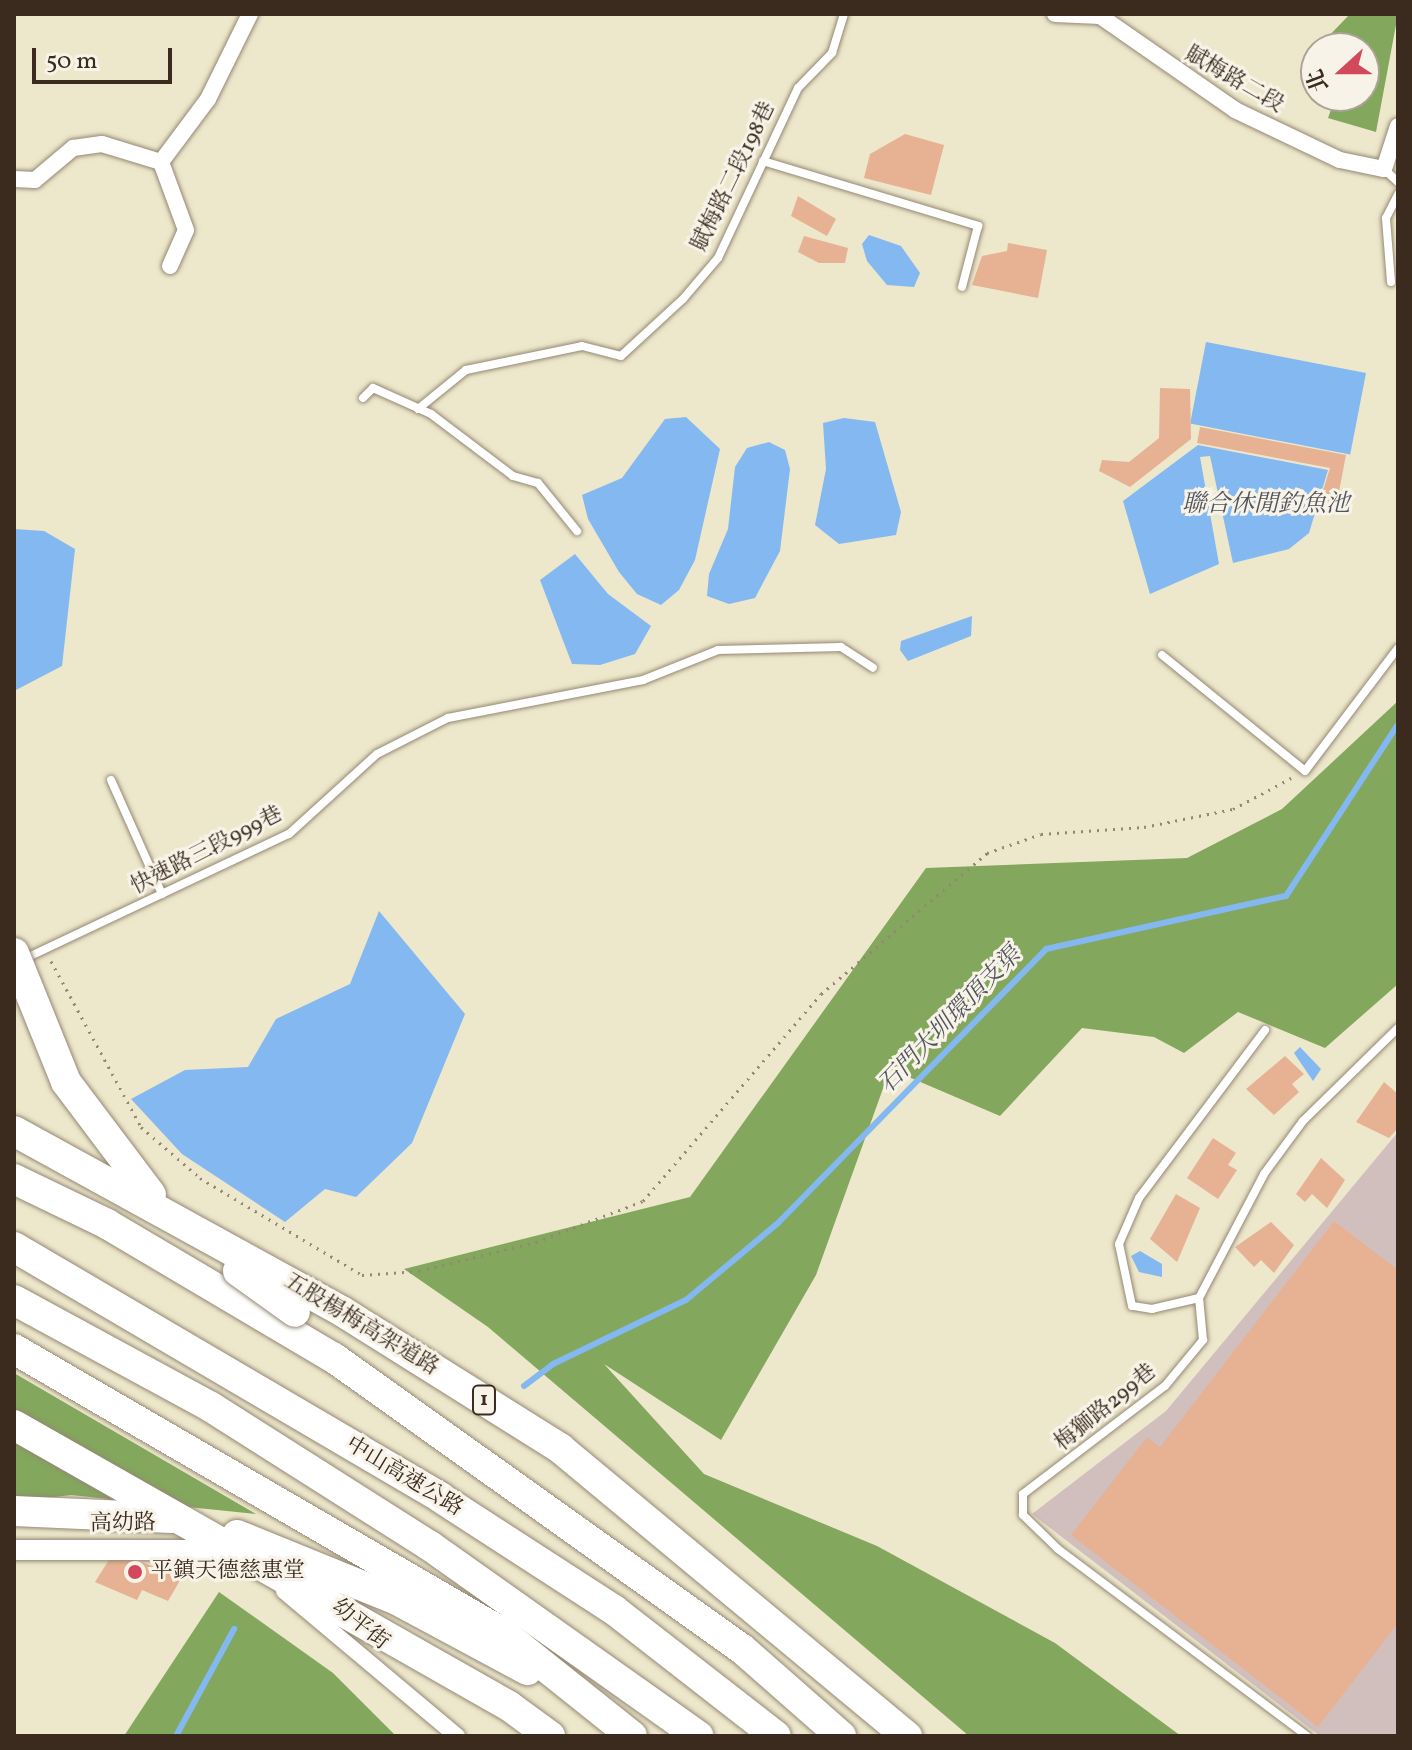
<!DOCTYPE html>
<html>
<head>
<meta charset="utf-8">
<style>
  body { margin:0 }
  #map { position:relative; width:1412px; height:1750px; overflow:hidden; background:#ede7cb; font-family:Vollkorn,"Noto Serif TC",serif }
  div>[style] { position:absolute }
  .industrial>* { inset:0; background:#d1bfbe }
  .forest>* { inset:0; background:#83a75d }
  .water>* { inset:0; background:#83b8f1; transform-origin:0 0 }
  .stream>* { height:6px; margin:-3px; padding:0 3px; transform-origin:3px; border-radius:3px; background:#83b8f1 }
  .building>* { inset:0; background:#e6b293 }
  .path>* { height:3px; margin-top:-1.5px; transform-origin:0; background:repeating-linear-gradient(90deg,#948874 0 2px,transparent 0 8px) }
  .roads { filter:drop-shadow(0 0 2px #948874) drop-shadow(0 0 2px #948874) }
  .service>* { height:8px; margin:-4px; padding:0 4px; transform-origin:4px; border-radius:4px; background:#fff }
  .minor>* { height:16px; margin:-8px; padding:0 8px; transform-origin:8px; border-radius:8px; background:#fff }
  .tertiary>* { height:20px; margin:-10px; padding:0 10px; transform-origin:10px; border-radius:10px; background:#fff }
  .motorway>* { height:30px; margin:-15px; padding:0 15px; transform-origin:15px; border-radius:15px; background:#fff }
  .bridges { filter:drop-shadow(0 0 2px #948874) drop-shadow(0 0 2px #948874) }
  .motorway-bridge>* { height:30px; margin:-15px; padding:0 15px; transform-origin:15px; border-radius:15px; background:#fff }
  .dots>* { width:22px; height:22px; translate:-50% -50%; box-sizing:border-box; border:4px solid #f7f3e8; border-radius:50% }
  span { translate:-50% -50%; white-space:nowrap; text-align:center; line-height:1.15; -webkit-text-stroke:6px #f7f3e8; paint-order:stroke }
  .shield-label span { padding:2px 6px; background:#f7f3e8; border:2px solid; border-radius:6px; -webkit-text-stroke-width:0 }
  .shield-label { font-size:20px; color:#3b2a1e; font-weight:700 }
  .street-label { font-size:22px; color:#3b2a1e }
  .poi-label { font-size:22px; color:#3b2a1e }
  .left { translate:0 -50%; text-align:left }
  .water-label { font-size:24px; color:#51555d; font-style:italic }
  .frame { position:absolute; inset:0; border:16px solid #3b2a1e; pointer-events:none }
  .north { position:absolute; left:1300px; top:32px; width:80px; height:80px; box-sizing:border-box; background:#f7f3e8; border:2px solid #aca397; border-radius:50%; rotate:249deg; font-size:22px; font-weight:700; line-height:32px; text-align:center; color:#3b2a1e }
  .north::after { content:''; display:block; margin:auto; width:28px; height:36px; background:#d1495b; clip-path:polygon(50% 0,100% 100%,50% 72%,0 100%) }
  .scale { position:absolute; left:32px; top:48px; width:140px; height:36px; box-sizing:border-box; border:4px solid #3b2a1e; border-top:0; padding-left:10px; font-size:24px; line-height:28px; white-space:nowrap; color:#3b2a1e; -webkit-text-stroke:6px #f7f3e8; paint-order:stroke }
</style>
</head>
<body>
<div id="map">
  <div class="industrial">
    <i style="clip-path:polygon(1398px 1132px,1398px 1736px,1320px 1736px,1032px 1514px,1166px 1411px)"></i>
  </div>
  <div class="forest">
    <i style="clip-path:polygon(1350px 14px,1398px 14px,1376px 132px,1328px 118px,1336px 96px,1364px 96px,1364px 48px,1324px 41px)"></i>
    <i style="clip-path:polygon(1398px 701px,1398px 984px,1325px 1048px,1238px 1012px,1184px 1053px,1154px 1037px,1082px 1028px,1000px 1116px,890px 1069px,816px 1275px,721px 1440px,604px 1364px,704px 1474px,877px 1546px,1055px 1643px,1181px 1736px,969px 1736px,488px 1327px,404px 1269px,690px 1197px,926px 868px,1187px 858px,1282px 809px)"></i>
    <i style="clip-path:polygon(14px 1373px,256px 1514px,71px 1495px,14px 1502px)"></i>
    <i style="clip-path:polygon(219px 1592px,333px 1673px,396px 1736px,124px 1736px)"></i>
  </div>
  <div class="water">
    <i style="clip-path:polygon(869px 235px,901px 246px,920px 273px,914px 287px,887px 285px,867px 261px,862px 244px)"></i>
    <i style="left:1206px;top:342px;width:163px;height:83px;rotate:11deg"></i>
    <i style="clip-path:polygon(686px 417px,720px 449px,695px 560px,679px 590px,661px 605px,637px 594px,619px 572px,588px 519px,582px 495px,622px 478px,665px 419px)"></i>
    <i style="clip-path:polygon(844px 418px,875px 422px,901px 512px,896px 535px,839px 544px,815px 525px,826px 469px,823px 423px)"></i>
    <i style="clip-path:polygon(769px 442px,785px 450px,790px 469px,780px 551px,755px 598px,729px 604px,707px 596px,709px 574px,728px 529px,735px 467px,747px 448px)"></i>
    <i style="clip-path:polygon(1198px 445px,1328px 470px,1309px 533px,1289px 549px,1233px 563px,1210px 456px,1200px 457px,1219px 564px,1150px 594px,1123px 501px)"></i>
    <i style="clip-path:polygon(14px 529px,44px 531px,75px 549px,62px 666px,16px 690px)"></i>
    <i style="clip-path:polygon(575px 554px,608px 594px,651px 626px,635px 654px,600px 665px,572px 664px,540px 580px)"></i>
    <i style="clip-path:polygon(972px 616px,971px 636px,908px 661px,900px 650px,901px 641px)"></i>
    <i style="clip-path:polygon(379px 911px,465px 1014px,412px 1143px,356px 1197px,325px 1189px,285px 1222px,182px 1154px,131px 1099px,185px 1070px,248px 1067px,276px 1019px,350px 984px)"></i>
    <i style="clip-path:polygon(1300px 1047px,1321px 1069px,1313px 1081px,1294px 1053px)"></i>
    <i style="clip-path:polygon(1140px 1251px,1162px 1264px,1162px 1277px,1139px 1272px,1131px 1256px)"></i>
  </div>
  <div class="stream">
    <i style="left:524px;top:1386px;width:36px;rotate:-37deg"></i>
    <i style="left:553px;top:1364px;width:148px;rotate:-25.7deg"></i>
    <i style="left:686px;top:1300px;width:119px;rotate:-39.9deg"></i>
    <i style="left:777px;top:1224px;width:385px;rotate:-45.6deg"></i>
    <i style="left:1046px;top:949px;width:246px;rotate:-12.5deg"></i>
    <i style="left:1286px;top:896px;width:205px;rotate:-56.9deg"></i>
    <i style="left:176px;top:1736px;width:122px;rotate:-61.5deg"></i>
  </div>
  <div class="building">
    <i style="clip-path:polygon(905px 134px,944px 145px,931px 195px,864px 178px,870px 154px)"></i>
    <i style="clip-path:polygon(798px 196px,836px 219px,827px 236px,791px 216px)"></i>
    <i style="clip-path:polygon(804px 236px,848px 248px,845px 263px,819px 263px,798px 252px)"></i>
    <i style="clip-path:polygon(1008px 243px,1047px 250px,1038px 298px,972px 285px,982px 256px,1007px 251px)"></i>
    <i style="clip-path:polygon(1160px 388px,1190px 389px,1191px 439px,1130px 487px,1099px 471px,1102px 460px,1129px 462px,1159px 438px)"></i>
    <i style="clip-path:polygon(1200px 427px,1346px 455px,1337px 502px,1320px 500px,1330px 468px,1197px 443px)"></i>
    <i style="clip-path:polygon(1285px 1056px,1304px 1074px,1292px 1084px,1299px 1092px,1274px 1115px,1246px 1089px)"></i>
    <i style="clip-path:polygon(1384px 1082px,1398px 1094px,1398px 1128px,1389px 1138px,1356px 1122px)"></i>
    <i style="clip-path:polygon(1213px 1138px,1236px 1153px,1228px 1165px,1237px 1170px,1218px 1199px,1187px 1178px)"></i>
    <i style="clip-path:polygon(1321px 1158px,1345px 1180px,1327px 1208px,1312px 1194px,1305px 1202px,1296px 1194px)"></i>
    <i style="clip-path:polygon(1176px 1194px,1200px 1208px,1177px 1262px,1150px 1239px)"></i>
    <i style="clip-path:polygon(1334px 1221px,1398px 1270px,1398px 1623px,1318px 1727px,1071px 1535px,1147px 1437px,1160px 1447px)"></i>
    <i style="clip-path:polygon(1271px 1222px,1294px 1245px,1274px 1273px,1261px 1260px,1254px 1267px,1235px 1247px)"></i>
    <i style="clip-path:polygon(114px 1552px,182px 1577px,168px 1601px,142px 1590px,137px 1600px,95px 1582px)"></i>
  </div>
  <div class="path">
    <i style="left:51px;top:961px;width:189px;rotate:61.5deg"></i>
    <i style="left:141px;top:1127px;width:78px;rotate:40.8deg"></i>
    <i style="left:200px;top:1178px;width:189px;rotate:30.9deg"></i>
    <i style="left:362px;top:1275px;width:57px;rotate:-4deg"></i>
    <i style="left:419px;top:1271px;width:121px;rotate:-13.9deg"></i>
    <i style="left:536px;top:1242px;width:115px;rotate:-21deg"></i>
    <i style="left:643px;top:1201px;width:273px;rotate:-49.3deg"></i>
    <i style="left:821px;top:994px;width:218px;rotate:-40.3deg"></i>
    <i style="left:987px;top:853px;width:57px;rotate:-19.4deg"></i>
    <i style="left:1041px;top:834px;width:103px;rotate:-3.9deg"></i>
    <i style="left:1144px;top:827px;width:91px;rotate:-11.4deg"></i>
    <i style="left:1233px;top:809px;width:66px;rotate:-28.1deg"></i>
  </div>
  <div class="roads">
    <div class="service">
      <i style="left:763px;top:161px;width:225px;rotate:16.8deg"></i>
      <i style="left:978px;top:226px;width:63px;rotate:104.7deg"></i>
      <i style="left:1384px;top:169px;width:19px;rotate:43deg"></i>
      <i style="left:1391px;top:282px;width:64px;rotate:-94.5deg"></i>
      <i style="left:1386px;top:218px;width:27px;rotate:-63deg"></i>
      <i style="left:363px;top:398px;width:14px;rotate:-45deg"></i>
      <i style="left:373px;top:388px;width:64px;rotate:24.1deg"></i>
      <i style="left:431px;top:414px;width:103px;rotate:37.1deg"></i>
      <i style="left:513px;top:476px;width:26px;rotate:16deg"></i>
      <i style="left:538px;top:483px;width:62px;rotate:50.9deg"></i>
      <i style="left:418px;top:409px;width:62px;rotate:-39.1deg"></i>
      <i style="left:466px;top:370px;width:118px;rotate:-11.7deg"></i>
      <i style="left:582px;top:346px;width:40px;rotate:14.4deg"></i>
      <i style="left:621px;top:356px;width:84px;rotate:-42.6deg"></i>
      <i style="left:683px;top:299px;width:54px;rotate:-49.5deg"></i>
      <i style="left:718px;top:258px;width:188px;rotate:-64.8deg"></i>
      <i style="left:798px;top:88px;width:49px;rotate:-45.8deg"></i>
      <i style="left:832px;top:53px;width:41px;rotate:-72.9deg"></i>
      <i style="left:1162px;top:655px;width:184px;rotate:39deg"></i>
      <i style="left:1305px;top:771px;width:154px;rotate:-52.9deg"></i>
      <i style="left:111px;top:780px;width:125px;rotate:65.9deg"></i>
      <i style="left:22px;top:960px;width:295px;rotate:-25.3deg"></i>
      <i style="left:289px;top:834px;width:119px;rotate:-42.3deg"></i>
      <i style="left:377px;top:754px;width:80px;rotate:-26.9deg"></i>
      <i style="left:448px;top:718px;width:199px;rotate:-11deg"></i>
      <i style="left:643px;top:680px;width:81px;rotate:-21.8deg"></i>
      <i style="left:718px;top:650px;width:123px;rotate:-1.4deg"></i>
      <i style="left:841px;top:647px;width:38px;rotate:33deg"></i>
      <i style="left:1199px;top:1298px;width:48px;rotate:166.8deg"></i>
      <i style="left:1152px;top:1309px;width:20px;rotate:-171deg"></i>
      <i style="left:1132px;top:1306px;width:63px;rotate:-101.8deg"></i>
      <i style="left:1119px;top:1244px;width:50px;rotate:-66.5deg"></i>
      <i style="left:1139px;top:1198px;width:210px;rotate:-53.1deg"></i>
      <i style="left:1307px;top:1736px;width:311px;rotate:-143.1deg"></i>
      <i style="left:1058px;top:1549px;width:49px;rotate:-135.8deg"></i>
      <i style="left:1023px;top:1515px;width:21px;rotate:-90deg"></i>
      <i style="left:1023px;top:1494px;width:178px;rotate:-37.3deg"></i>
      <i style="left:1165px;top:1386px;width:60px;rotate:-50.4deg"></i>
      <i style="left:1203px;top:1340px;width:42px;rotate:-95.4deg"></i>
      <i style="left:1199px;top:1298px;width:140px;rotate:-62.3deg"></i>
      <i style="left:1264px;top:1174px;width:66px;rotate:-53.7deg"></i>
      <i style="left:1303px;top:1121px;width:133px;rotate:-44.4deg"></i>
    </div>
    <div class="minor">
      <i style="left:1055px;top:14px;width:45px;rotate:2.5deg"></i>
      <i style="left:1100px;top:16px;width:165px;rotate:34.8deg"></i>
      <i style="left:1235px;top:110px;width:116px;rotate:25.5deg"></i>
      <i style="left:1340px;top:160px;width:45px;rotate:11.6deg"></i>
      <i style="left:1384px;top:169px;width:45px;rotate:-72deg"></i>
      <i style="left:14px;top:179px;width:21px;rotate:3deg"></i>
      <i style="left:35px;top:180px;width:50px;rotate:-40.1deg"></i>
      <i style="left:73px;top:148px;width:29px;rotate:-8deg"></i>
      <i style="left:102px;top:144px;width:62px;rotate:17deg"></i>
      <i style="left:170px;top:266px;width:39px;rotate:-66deg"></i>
      <i style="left:186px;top:230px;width:72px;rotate:-110.2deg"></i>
      <i style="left:161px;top:162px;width:79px;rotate:-53.3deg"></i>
      <i style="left:208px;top:99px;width:95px;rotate:-63.7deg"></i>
      <i style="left:284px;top:1591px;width:226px;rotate:40deg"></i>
    </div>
    <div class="tertiary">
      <i style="left:14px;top:1550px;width:215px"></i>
    </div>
    <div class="motorway">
      <i style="left:14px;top:1179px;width:103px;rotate:25.8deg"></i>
      <i style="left:107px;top:1224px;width:264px;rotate:30.6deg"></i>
      <i style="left:334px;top:1358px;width:501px;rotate:35.5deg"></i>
      <i style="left:742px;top:1649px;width:132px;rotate:41.3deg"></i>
      <i style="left:14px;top:1247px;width:495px;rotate:30.4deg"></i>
      <i style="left:441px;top:1498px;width:206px;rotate:32.9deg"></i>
      <i style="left:614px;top:1610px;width:205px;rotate:37.9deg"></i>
      <i style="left:14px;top:1300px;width:224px;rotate:28.5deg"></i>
      <i style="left:211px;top:1407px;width:259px;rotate:32.4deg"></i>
      <i style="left:430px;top:1546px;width:329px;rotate:35.3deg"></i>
      <i style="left:14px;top:1349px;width:565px;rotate:30.15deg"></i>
      <i style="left:503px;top:1633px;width:165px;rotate:38.6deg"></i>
      <i style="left:14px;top:1425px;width:569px;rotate:29.58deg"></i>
      <i style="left:509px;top:1706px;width:51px;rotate:36.2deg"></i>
      <i style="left:14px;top:1511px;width:158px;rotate:2.5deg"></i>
      <i style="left:237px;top:1535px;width:173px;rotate:22.1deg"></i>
      <i style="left:397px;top:1600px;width:148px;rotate:28.3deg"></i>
    </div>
  </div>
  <div class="bridges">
    <div class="motorway-bridge">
      <i style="left:14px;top:953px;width:139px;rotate:68deg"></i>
      <i style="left:66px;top:1082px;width:141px;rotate:53deg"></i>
      <i style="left:14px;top:1131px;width:376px;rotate:28.8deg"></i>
      <i style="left:343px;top:1312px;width:257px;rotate:32.1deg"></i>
      <i style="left:561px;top:1449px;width:450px;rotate:39.7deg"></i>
      <i style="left:238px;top:1271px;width:70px;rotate:35.7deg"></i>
    </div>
  </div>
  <div class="dots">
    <i style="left:135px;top:1572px;background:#d1495b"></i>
  </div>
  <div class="shield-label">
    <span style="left:484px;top:1400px">1</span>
  </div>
  <div class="street-label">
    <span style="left:1234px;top:80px;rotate:30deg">賦梅路二段</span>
    <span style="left:734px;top:177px;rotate:-64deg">賦梅路二段198巷</span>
    <span style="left:207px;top:851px;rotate:-27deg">快速路三段999巷</span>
    <span style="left:361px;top:1325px;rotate:31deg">五股楊梅高架道路</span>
    <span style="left:1106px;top:1408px;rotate:-39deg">梅獅路299巷</span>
    <span style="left:404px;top:1477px;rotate:31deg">中山高速公路</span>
    <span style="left:123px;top:1524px;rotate:-1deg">高幼路</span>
    <span style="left:360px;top:1625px;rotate:39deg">幼平街</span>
  </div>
  <div class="poi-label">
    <span class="left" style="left:151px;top:1572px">平鎮天德慈惠堂</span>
  </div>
  <div class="water-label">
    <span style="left:1266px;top:506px">聯合休閒釣魚池</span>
    <span style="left:951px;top:1021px;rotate:-46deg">石門大圳環頂支渠</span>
  </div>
  <div class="frame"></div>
  <div class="north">北</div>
  <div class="scale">50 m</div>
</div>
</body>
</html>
